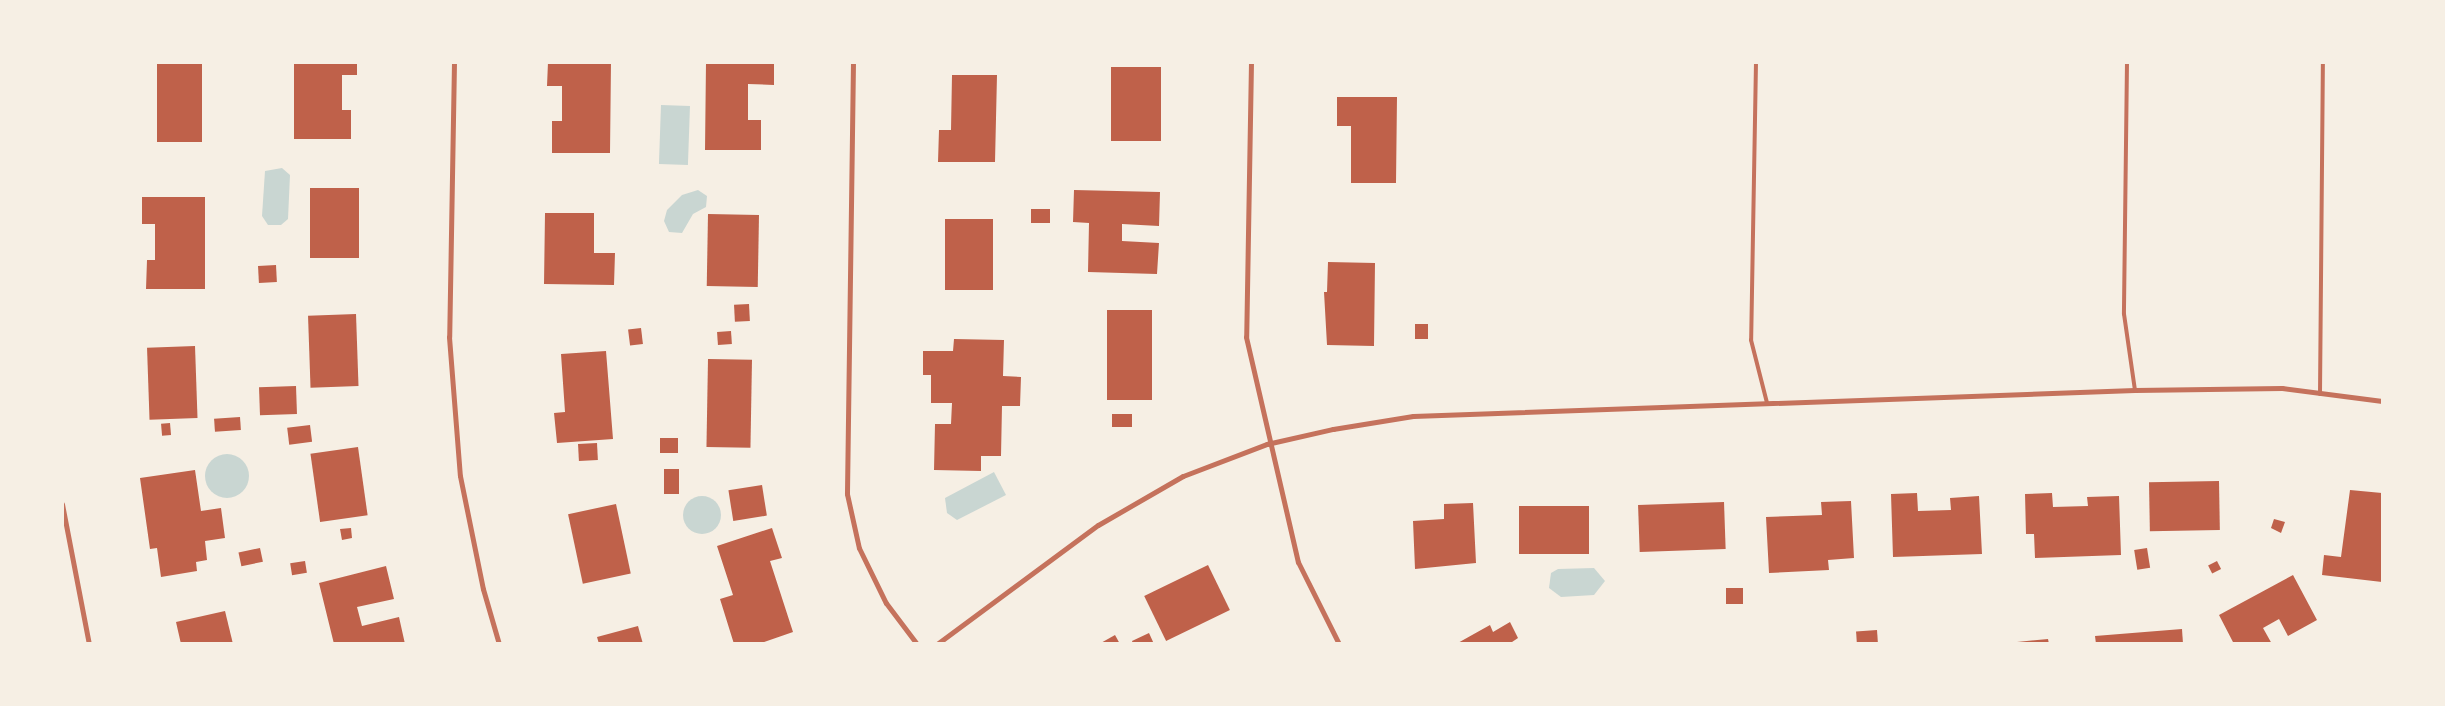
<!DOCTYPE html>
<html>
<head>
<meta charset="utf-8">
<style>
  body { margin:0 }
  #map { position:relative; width:2445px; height:706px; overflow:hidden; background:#f6efe4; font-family:Commissioner,sans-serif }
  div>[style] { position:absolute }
  .water>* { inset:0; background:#c9d6d2; transform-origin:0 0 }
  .round { border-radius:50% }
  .building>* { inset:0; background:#bf614a; transform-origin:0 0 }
  .service>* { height:4px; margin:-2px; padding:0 2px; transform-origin:2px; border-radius:2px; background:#c5725c }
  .minor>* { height:5px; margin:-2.5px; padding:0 2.5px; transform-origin:2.5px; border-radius:2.5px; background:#c5725c }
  span { translate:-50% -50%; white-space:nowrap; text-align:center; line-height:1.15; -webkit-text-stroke:4px #f6efe4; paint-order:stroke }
  .frame { position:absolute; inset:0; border:64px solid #f6efe4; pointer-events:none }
</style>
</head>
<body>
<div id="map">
  <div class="water">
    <i style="left:661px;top:105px;width:29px;height:59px;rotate:2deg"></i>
    <i style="clip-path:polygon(282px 168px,290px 175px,288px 219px,281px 225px,268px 225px,262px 216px,265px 171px)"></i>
    <i style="clip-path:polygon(698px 190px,707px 196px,706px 207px,693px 214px,682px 233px,669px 232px,664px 221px,667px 210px,682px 195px)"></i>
    <i class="round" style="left:205px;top:454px;width:44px;height:44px"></i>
    <i style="clip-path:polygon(994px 472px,1006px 495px,957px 520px,947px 513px,945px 498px)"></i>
    <i class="round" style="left:683px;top:496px;width:38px;height:38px"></i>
    <i style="clip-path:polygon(1594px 568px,1605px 581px,1594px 595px,1561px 597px,1549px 588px,1551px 573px,1558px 569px)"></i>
  </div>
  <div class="building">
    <i style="left:157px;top:62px;width:45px;height:80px"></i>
    <i style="clip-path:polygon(294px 62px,357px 62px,357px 75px,342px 75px,342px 110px,351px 110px,351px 139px,294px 139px)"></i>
    <i style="clip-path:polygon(548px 62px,611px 62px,610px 153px,552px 153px,552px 121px,562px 121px,562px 86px,547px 86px)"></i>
    <i style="clip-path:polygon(706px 62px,774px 62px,774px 85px,748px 84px,748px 120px,761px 120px,761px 150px,705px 150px)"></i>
    <i style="left:1111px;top:67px;width:50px;height:74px"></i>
    <i style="clip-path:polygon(952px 75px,997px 75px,995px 162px,938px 162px,939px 130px,951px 130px)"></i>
    <i style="clip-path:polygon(1337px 97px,1397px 97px,1396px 183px,1351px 183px,1351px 126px,1337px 126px)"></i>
    <i style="left:359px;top:188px;width:70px;height:49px;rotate:90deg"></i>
    <i style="clip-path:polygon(1074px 190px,1160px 192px,1159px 226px,1122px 224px,1122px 241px,1159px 243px,1157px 274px,1088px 272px,1089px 223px,1073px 222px)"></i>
    <i style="clip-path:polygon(142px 197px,205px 197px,205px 289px,146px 289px,147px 260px,155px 260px,155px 224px,142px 224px)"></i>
    <i style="left:1031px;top:209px;width:19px;height:14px"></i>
    <i style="clip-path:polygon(545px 213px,594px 213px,594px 253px,615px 253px,614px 285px,544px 284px)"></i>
    <i style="left:708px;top:214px;width:51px;height:72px;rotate:1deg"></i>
    <i style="left:945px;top:219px;width:48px;height:71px"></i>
    <i style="clip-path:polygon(1328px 262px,1375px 263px,1374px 346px,1327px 345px,1324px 292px,1327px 292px)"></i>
    <i style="left:276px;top:265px;width:17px;height:18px;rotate:87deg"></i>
    <i style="left:749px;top:304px;width:17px;height:15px;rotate:87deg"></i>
    <i style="left:1107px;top:310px;width:45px;height:90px"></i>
    <i style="left:356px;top:314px;width:72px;height:48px;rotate:88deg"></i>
    <i style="left:1415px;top:324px;width:13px;height:15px"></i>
    <i style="left:641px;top:328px;width:16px;height:13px;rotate:83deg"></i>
    <i style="left:731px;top:331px;width:13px;height:14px;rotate:86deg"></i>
    <i style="clip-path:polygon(954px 339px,1004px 340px,1003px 376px,1021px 377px,1020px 406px,1002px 406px,1001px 456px,981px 456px,981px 471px,934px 470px,935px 424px,951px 424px,952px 403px,931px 403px,931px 375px,923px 375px,923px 351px,953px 351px)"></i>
    <i style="left:195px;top:346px;width:72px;height:48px;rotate:88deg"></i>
    <i style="clip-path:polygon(606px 351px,613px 439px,557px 443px,554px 413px,565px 412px,561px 354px)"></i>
    <i style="left:708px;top:359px;width:44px;height:88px;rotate:1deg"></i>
    <i style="left:296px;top:386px;width:28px;height:37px;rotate:88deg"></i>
    <i style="left:1132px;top:414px;width:13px;height:20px;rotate:90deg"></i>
    <i style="left:240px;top:417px;width:13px;height:26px;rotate:86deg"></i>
    <i style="left:170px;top:423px;width:12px;height:9px;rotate:85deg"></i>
    <i style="left:310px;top:425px;width:17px;height:23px;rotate:83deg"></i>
    <i style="left:660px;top:438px;width:18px;height:15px"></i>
    <i style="left:597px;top:443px;width:17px;height:19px;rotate:87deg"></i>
    <i style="left:358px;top:447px;width:69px;height:48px;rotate:82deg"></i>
    <i style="left:679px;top:469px;width:25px;height:15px;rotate:90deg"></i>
    <i style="clip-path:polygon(195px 470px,201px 511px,221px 508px,225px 538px,205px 541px,207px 560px,196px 562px,197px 571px,161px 577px,157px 548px,150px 549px,140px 478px)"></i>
    <i style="left:2219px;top:481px;width:49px;height:70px;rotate:89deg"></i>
    <i style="left:762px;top:485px;width:31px;height:34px;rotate:81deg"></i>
    <i style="clip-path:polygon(2350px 490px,2382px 493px,2382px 582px,2322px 575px,2324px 555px,2341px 557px)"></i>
    <i style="clip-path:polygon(1917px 493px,1918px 511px,1951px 510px,1950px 498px,1979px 496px,1982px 554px,1893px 557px,1891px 494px)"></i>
    <i style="clip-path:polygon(2052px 493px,2053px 507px,2088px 506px,2087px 497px,2119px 496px,2121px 555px,2035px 558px,2034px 534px,2026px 534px,2025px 494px)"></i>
    <i style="clip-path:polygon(1851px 501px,1854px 558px,1828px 560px,1829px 570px,1769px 573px,1766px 517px,1822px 515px,1821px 502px)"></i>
    <i style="left:1724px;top:502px;width:47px;height:86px;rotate:88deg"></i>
    <i style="clip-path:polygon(1473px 503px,1476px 563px,1415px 569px,1413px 521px,1444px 519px,1444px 504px)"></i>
    <i style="left:616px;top:504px;width:71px;height:49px;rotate:78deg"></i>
    <i style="left:1589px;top:506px;width:48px;height:70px;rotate:90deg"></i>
    <i style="clip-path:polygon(2274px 519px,2285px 522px,2281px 533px,2271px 528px)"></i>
    <i style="clip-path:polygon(351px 528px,352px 538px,342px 540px,340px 529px)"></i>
    <i style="clip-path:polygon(772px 528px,782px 558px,770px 561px,793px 632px,758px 644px,734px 644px,720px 599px,733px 595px,717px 546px)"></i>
    <i style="left:260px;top:548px;width:14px;height:22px;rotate:78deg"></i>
    <i style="left:2147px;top:548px;width:20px;height:13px;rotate:81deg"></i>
    <i style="left:305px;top:561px;width:12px;height:15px;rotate:81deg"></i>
    <i style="left:2217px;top:561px;width:9px;height:10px;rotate:63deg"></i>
    <i style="left:1208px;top:565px;width:50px;height:71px;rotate:64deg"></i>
    <i style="clip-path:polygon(386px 566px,394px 599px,357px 607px,362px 626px,399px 617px,405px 644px,334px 644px,319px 583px)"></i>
    <i style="clip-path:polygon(2293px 575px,2317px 620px,2288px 636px,2279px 619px,2263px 628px,2272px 644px,2234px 644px,2219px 615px)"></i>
    <i style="left:1743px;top:588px;width:16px;height:17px;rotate:90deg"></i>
    <i style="clip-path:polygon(225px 611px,233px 644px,181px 644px,176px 622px)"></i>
    <i style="clip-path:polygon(1510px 622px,1518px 638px,1509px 644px,1456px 644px,1490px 625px,1493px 632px)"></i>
    <i style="clip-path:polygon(638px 626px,643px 644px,599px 644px,597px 637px)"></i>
    <i style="clip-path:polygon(2182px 629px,2183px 644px,2096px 644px,2095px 636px)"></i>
    <i style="left:1877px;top:630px;width:14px;height:21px;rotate:86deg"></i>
    <i style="clip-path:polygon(1149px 633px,1154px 644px,1133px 644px,1132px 641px)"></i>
    <i style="clip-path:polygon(1115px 635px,1120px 644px,1099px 644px)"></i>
    <i style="clip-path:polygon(2048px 639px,2049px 644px,2017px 644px,2017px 642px)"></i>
  </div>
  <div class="service">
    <i style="left:1756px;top:62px;width:278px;rotate:91deg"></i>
    <i style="left:1751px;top:340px;width:65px;rotate:75.7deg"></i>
    <i style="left:2127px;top:62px;width:252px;rotate:90.7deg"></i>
    <i style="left:2124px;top:314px;width:77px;rotate:81.8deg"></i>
    <i style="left:2320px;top:394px;width:332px;rotate:-89.5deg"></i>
  </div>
  <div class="minor">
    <i style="left:454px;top:62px;width:275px;rotate:91deg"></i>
    <i style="left:449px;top:337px;width:139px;rotate:85.5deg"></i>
    <i style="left:460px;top:476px;width:115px;rotate:78.5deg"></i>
    <i style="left:483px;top:589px;width:57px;rotate:73.8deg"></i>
    <i style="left:853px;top:62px;width:432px;rotate:90.8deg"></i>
    <i style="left:847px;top:494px;width:55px;rotate:77.5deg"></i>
    <i style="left:859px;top:548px;width:61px;rotate:63.9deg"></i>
    <i style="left:886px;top:603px;width:51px;rotate:52.9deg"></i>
    <i style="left:1251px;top:62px;width:275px;rotate:91deg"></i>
    <i style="left:1246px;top:337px;width:231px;rotate:77deg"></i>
    <i style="left:1298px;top:562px;width:92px;rotate:63.4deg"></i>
    <i style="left:62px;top:504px;width:143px;rotate:79.1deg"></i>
    <i style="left:937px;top:644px;width:200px;rotate:-36.5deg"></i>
    <i style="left:1098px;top:525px;width:98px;rotate:-30deg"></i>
    <i style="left:1183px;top:476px;width:90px;rotate:-20.9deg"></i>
    <i style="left:1267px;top:444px;width:68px;rotate:-12.8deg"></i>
    <i style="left:1333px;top:429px;width:81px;rotate:-9.2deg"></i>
    <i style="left:1413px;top:416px;width:722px;rotate:-2.06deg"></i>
    <i style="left:2135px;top:390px;width:147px;rotate:-0.8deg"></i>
    <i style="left:2282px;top:388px;width:101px;rotate:7.4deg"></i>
  </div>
  <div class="frame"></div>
</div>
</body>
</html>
